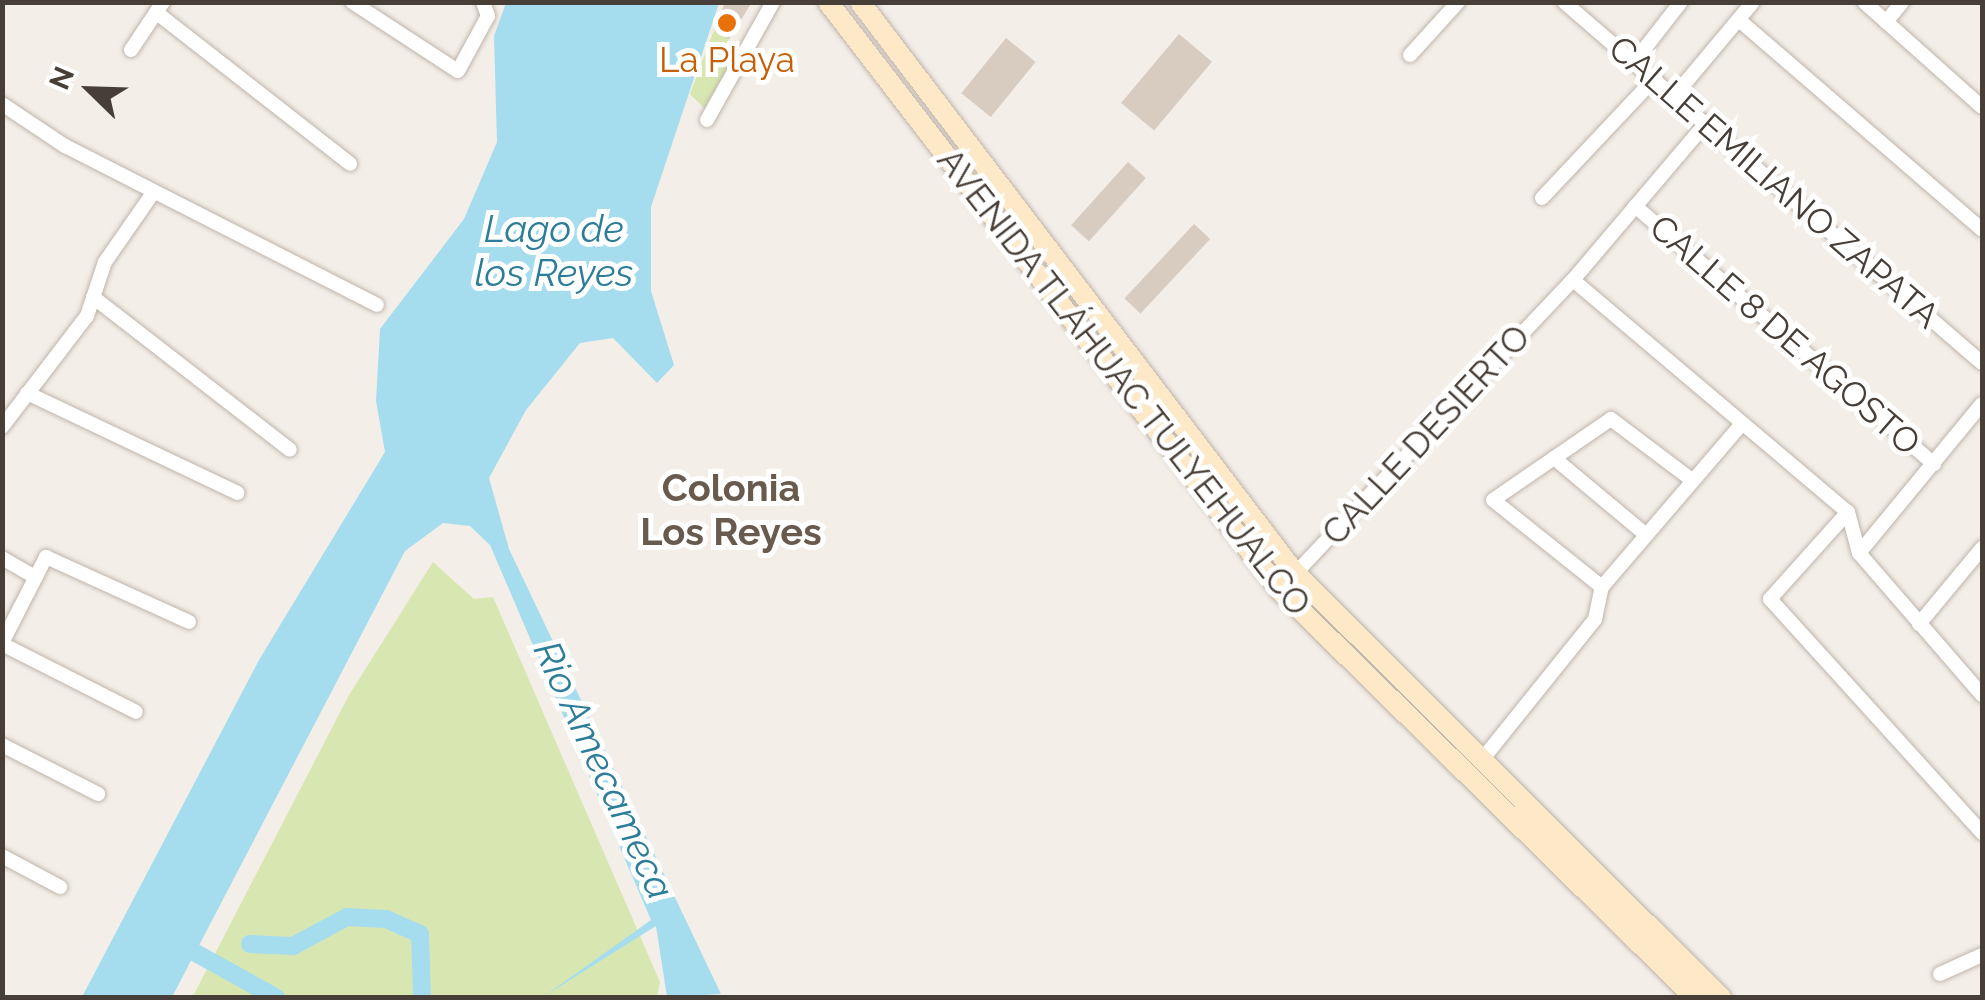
<!DOCTYPE html>
<html>
<head>
<meta charset="utf-8">
<style>
  body { margin:0 }
  #map { position:relative; width:1985px; height:1000px; overflow:hidden; background:#f3eee8; font-family:Raleway,sans-serif }
  div>[style] { position:absolute }
  .green>* { inset:0; background:#d8e7b1 }
  .water>* { inset:0; background:#a5ddef }
  .canal>* { height:18px; margin:-9px; padding:0 9px; transform-origin:9px; border-radius:9px; background:#a5ddef }
  .building>* { inset:0; background:#d8cbc0; transform-origin:0 0 }
  .roads { filter:drop-shadow(0 0 2px #bfb4aa) drop-shadow(0 0 2px #bfb4aa) }
  .street>* { height:14px; margin:-7px; padding:0 7px; transform-origin:7px; border-radius:7px; background:#fff }
  .secondary>* { height:20px; margin:-10px; padding:0 10px; transform-origin:10px; border-radius:10px; background:#fde8c8 }
  .dots>* { width:28px; height:28px; translate:-50% -50%; box-sizing:border-box; border:5px solid #fff; border-radius:50% }
  span { translate:-50% -50%; white-space:nowrap; text-align:center; line-height:1.15; -webkit-text-stroke:10px #fff; paint-order:stroke }
  .food-label { font-size:35px; color:#c56008 }
  .street-label { font-size:35px; color:#473e37 }
  .water-label { font-size:38px; color:#2c7d99; font-style:italic }
  .neighbourhood-label { font-size:38px; color:#695a4e; font-weight:700 }
  .frame { position:absolute; inset:0; border:5px solid #473e37; pointer-events:none }
  .north { position:absolute; left:40px; top:40px; width:100px; height:100px; -webkit-text-stroke:8px #fff; paint-order:stroke; rotate:293deg; font-size:28px; font-weight:700; line-height:40px; text-align:center; color:#473e37 }
  .north::after { content:''; display:block; margin:auto; width:35px; height:45px; background:#473e37; clip-path:polygon(50% 0,100% 100%,50% 72%,0 100%) }
</style>
</head>
<body>
<div id="map">
  <div class="green">
    <i style="clip-path:polygon(714px 30px,729px 39px,723px 57px,731px 63px,704px 108px,690px 94px)"></i>
    <i style="clip-path:polygon(433px 562px,474px 599px,493px 597px,660px 982px,657px 997px,192px 998px,349px 695px)"></i>
  </div>
  <div class="water">
    <i style="clip-path:polygon(506px 3px,719px 3px,651px 207px,651px 291px,674px 365px,657px 383px,613px 338px,580px 343px,526px 410px,489px 478px,509px 549px,721px 994px,667px 997px,656px 926px,543px 997px,651px 920px,490px 545px,470px 526px,443px 523px,405px 551px,172px 997px,82px 997px,259px 660px,385px 452px,376px 401px,380px 329px,464px 219px,497px 142px,494px 36px)"></i>
  </div>
  <div class="canal">
    <i style="left:176px;top:942px;width:115px;rotate:29deg"></i>
    <i style="left:250px;top:944px;width:43px;rotate:2.7deg"></i>
    <i style="left:293px;top:946px;width:61px;rotate:-28.2deg"></i>
    <i style="left:347px;top:917px;width:39px;rotate:3deg"></i>
    <i style="left:386px;top:919px;width:37px;rotate:24deg"></i>
    <i style="left:420px;top:934px;width:64px;rotate:88.2deg"></i>
  </div>
  <div class="building">
    <i style="clip-path:polygon(725px 2px,752px 2px,729px 39px,714px 30px)"></i>
    <i style="left:1179px;top:34px;width:43px;height:90px;rotate:40deg"></i>
    <i style="left:1006px;top:38px;width:38px;height:71px;rotate:39deg"></i>
    <i style="left:1128px;top:162px;width:24px;height:85px;rotate:42deg"></i>
    <i style="left:1194px;top:224px;width:22px;height:102px;rotate:43deg"></i>
  </div>
  <div class="roads">
    <div class="street">
      <i style="left:352px;top:2px;width:126px;rotate:33.1deg"></i>
      <i style="left:458px;top:71px;width:63px;rotate:-61.4deg"></i>
      <i style="left:488px;top:16px;width:15px;rotate:-110deg"></i>
      <i style="left:1564px;top:2px;width:552px;rotate:40.82deg"></i>
      <i style="left:1864px;top:2px;width:158px;rotate:41.7deg"></i>
      <i style="left:157px;top:13px;width:245px;rotate:38deg"></i>
      <i style="left:1739px;top:20px;width:321px;rotate:40.8deg"></i>
      <i style="left:1886px;top:22px;width:26px;rotate:-51deg"></i>
      <i style="left:131px;top:50px;width:58px;rotate:-56.3deg"></i>
      <i style="left:1410px;top:55px;width:72px;rotate:-47.8deg"></i>
      <i style="left:1635px;top:61px;width:75px;rotate:-52.1deg"></i>
      <i style="left:1676px;top:94px;width:120px;rotate:-50.1deg"></i>
      <i style="left:2px;top:104px;width:76px;rotate:33.7deg"></i>
      <i style="left:65px;top:146px;width:350px;rotate:27deg"></i>
      <i style="left:707px;top:120px;width:135px;rotate:-60.8deg"></i>
      <i style="left:1542px;top:198px;width:165px;rotate:-46.7deg"></i>
      <i style="left:1635px;top:206px;width:395px;rotate:40.8deg"></i>
      <i style="left:1573px;top:280px;width:360px;rotate:40.2deg"></i>
      <i style="left:1848px;top:512px;width:42px;rotate:75deg"></i>
      <i style="left:1859px;top:553px;width:188px;rotate:49.1deg"></i>
      <i style="left:93px;top:297px;width:249px;rotate:37.8deg"></i>
      <i style="left:27px;top:393px;width:233px;rotate:25.4deg"></i>
      <i style="left:2px;top:427px;width:140px;rotate:-52.6deg"></i>
      <i style="left:87px;top:316px;width:57px;rotate:-71.6deg"></i>
      <i style="left:105px;top:262px;width:84px;rotate:-55.2deg"></i>
      <i style="left:1554px;top:458px;width:120px;rotate:39.9deg"></i>
      <i style="left:1848px;top:512px;width:117px;rotate:131.9deg"></i>
      <i style="left:1770px;top:599px;width:316px;rotate:47.8deg"></i>
      <i style="left:1859px;top:553px;width:193px;rotate:-50.5deg"></i>
      <i style="left:2px;top:558px;width:39px;rotate:30deg"></i>
      <i style="left:1290px;top:579px;width:412px;rotate:-46.6deg"></i>
      <i style="left:1573px;top:280px;width:207px;rotate:-49.7deg"></i>
      <i style="left:1602px;top:587px;width:139px;rotate:-141.4deg"></i>
      <i style="left:1493px;top:500px;width:143px;rotate:-34.5deg"></i>
      <i style="left:1611px;top:419px;width:101px;rotate:37deg"></i>
      <i style="left:1919px;top:624px;width:99px;rotate:-50.3deg"></i>
      <i style="left:2px;top:643px;width:97px;rotate:-62.9deg"></i>
      <i style="left:46px;top:557px;width:157px;rotate:24.4deg"></i>
      <i style="left:2px;top:644px;width:150px;rotate:26.9deg"></i>
      <i style="left:2px;top:745px;width:108px;rotate:27deg"></i>
      <i style="left:1485px;top:756px;width:176px;rotate:-51.2deg"></i>
      <i style="left:1595px;top:619px;width:33px;rotate:-78deg"></i>
      <i style="left:1602px;top:587px;width:213px;rotate:-49.4deg"></i>
      <i style="left:2px;top:856px;width:66px;rotate:28.1deg"></i>
      <i style="left:1940px;top:974px;width:46px;rotate:-24.3deg"></i>
    </div>
    <div class="secondary">
      <i style="left:828px;top:2px;width:742px;rotate:52.45deg"></i>
      <i style="left:1280px;top:590px;width:582px;rotate:44.51deg"></i>
      <i style="left:860px;top:2px;width:718px;rotate:52.7deg"></i>
      <i style="left:1295px;top:573px;width:602px;rotate:44.93deg"></i>
    </div>
  </div>
  <div class="dots">
    <i style="left:727px;top:23px;background:#e8710a"></i>
  </div>
  <div class="food-label">
    <span style="left:727px;top:60px">La Playa</span>
  </div>
  <div class="street-label">
    <span style="left:1774px;top:182px;rotate:41deg">CALLE EMILIANO ZAPATA</span>
    <span style="left:1785px;top:335px;rotate:41deg">CALLE 8 DE AGOSTO</span>
    <span style="left:1124px;top:382px;rotate:52deg">AVENIDA TLÁHUAC TULYEHUALCO</span>
    <span style="left:1426px;top:435px;rotate:-47deg">CALLE DESIERTO</span>
  </div>
  <div class="water-label">
    <span style="left:554px;top:251px">Lago de<br>los Reyes</span>
    <span style="left:604px;top:770px;rotate:65deg">Rio Amecameca</span>
  </div>
  <div class="neighbourhood-label">
    <span style="left:731px;top:510px">Colonia<br>Los Reyes</span>
  </div>
  <div class="frame"></div>
  <div class="north">N</div>
</div>
</body>
</html>
